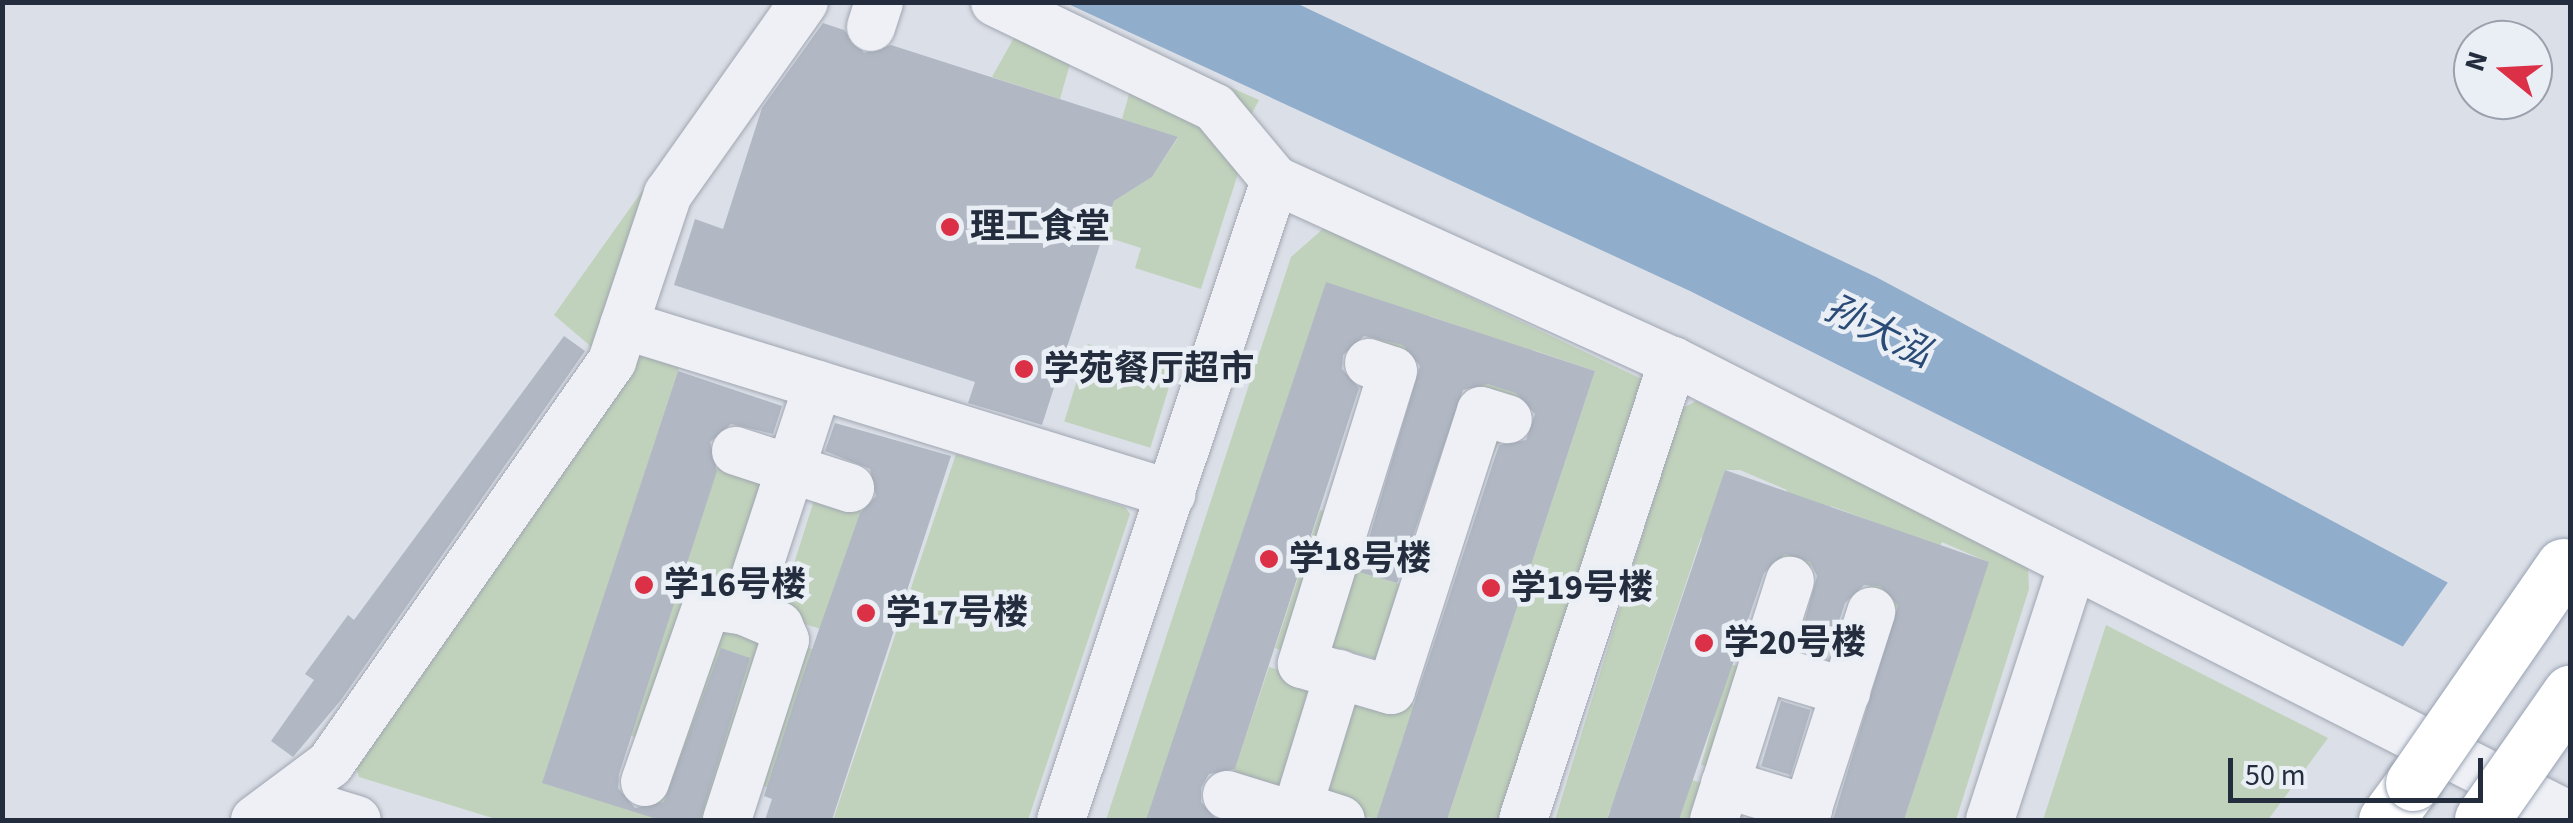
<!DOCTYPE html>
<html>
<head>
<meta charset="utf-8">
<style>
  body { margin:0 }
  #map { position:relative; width:2573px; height:823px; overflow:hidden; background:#dbdfe7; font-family:"Source Sans 3","Noto Sans SC",sans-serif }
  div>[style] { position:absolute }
  .green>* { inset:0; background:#c0d2bb; transform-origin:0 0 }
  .water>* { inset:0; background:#91adcc }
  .pier>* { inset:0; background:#dbdfe7 }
  .building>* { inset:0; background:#b1b8c4; transform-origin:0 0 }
  .roads { filter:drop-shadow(0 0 2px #a0a6b1) drop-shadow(0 0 2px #a0a6b1) }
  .minor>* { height:48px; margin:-24px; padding:0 24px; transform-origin:24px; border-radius:24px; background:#eef0f5 }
  .major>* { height:55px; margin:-27.5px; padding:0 27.5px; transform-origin:27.5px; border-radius:27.5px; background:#fff }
  .bridges { filter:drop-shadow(0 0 2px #99a3b4) drop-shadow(0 0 2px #99a3b4) }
  .major-bridge>* { height:55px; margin:-27.5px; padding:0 27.5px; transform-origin:27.5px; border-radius:27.5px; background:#fff }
  .dots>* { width:28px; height:28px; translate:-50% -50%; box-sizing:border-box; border:5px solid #eaeef5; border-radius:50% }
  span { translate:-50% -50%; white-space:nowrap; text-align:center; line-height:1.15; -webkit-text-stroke:9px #eaeef5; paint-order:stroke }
  .poi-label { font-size:35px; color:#232d3e; font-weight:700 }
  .left { translate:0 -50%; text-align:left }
  .water-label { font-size:38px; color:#294b76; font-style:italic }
  .frame { position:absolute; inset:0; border:5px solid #232d3e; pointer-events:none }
  .north { position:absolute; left:2453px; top:20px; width:100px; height:100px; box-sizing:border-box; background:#eaeef5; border:2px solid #9aa1ac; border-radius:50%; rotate:288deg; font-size:28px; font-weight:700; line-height:40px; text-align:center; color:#232d3e }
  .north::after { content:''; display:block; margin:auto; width:35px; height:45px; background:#dc3047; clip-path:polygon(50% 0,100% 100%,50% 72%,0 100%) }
  .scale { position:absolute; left:2228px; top:758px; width:255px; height:45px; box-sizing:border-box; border:5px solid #232d3e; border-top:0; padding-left:12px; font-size:30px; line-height:35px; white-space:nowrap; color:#232d3e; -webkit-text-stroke:8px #eaeef5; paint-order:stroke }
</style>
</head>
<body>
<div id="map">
  <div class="green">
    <i style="clip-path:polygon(776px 3px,601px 355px,554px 315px)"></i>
    <i style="clip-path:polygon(1041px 3px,1259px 100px,1247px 123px)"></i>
    <i style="clip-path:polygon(1020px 27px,1073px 53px,1060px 99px,992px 77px)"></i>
    <i style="clip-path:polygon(1132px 84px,1168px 94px,1242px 161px,1201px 289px,1135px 268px,1141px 248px,1103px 236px,1114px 201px,1152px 177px,1178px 138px,1122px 119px)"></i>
    <i style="clip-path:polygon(evenodd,1324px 228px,1648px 382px,1501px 820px,1447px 820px,1595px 371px,1533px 350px,1518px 407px,1384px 661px,1323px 644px,1372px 354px,1388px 303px,1326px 283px,1147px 820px,1106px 820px,1291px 257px,1324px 228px,1430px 316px,1490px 337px,1409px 587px,1349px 568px,1430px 316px)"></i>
    <i style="left:1088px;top:344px;width:90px;height:81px;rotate:17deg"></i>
    <i style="clip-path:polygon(630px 349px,680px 365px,543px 783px,642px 814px,702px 627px,762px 631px,720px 820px,499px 820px,359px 777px,356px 768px)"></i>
    <i style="clip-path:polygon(1696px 401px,2028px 567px,2029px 589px,1956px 820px,1904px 820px,1988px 562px,1942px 542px,1909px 611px,1893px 606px,1895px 599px,1868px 590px,1887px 527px,1831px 506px,1809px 573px,1764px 559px,1787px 490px,1740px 470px,1725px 470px,1707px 540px,1701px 538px,1621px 778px,1616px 812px,1610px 810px,1607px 820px,1555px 820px,1681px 409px)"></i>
    <i style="clip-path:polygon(956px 454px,1125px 507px,1130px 514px,1028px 820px,833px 820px)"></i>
    <i style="clip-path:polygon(720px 460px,763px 476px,735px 582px,710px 588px,682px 579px)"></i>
    <i style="clip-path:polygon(814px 500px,862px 507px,827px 631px,795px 621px,781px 605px)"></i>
    <i style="clip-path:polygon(1320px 510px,1334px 514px,1292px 654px,1275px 648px)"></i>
    <i style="left:677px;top:594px;width:9px;height:149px;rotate:18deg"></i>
    <i style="clip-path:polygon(2106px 625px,2328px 738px,2268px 820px,2043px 820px)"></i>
    <i style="left:803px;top:646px;width:13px;height:145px;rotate:18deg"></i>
    <i style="left:1730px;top:664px;width:15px;height:105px;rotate:16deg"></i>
    <i style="clip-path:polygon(1269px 667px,1314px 681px,1289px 800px,1229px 786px)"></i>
    <i style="clip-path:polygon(1366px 691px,1413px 704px,1416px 713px,1402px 740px,1382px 820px,1340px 811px,1328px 791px,1352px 698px)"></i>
    <i style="clip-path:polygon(1692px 780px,1708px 785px,1702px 820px,1679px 820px)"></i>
  </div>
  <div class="water">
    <i style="clip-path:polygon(1066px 3px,1296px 3px,1876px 277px,2570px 648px,2570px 730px,1690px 291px)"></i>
  </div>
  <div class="pier">
    <i style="clip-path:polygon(2451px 578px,2570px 642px,2570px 735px,2399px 652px)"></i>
  </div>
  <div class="building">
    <i style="clip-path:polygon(823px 23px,844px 30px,864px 53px,891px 45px,1178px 137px,1152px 177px,1114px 201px,1042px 425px,968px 403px,975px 382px,674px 285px,695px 219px,723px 229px,762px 108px)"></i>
    <i style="clip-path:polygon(1326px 282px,1595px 371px,1447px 820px,1376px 820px,1499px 445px,1526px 440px,1535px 414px,1516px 393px,1488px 384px,1463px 390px,1397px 583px,1359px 572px,1420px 366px,1403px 345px,1364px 336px,1343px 355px,1342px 369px,1359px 388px,1235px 769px,1209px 774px,1201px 788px,1201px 802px,1217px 820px,1146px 820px)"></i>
    <i style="clip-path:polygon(564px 336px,585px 351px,341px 700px,293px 757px,271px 741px,314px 680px,305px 674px,348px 615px,354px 620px)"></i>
    <i style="clip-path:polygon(678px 371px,782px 406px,773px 434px,731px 424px,710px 442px,717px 471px,619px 774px,618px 788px,635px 808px,664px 802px,721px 648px,750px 658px,700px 820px,660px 820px,542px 783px)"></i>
    <i style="clip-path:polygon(835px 423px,951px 456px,832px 820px,765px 820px,772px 799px,764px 796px,803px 675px,860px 513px,876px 496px,870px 469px,825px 451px)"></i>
    <i style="clip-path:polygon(1725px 470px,1989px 562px,1904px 820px,1833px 820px,1898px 605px,1880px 586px,1864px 585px,1845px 603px,1827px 658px,1797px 649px,1817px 576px,1810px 562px,1785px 554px,1764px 573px,1679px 820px,1607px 820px)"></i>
    <i style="left:1781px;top:701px;width:31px;height:68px;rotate:17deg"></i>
  </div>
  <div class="roads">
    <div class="minor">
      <i style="left:995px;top:2px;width:244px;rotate:25.7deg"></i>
      <i style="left:1215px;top:108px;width:94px;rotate:50.2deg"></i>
      <i style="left:1275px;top:180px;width:437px;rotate:24.5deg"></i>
      <i style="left:1673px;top:361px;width:1006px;rotate:26.9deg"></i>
      <i style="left:871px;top:27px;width:26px;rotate:-72deg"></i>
      <i style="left:624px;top:325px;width:573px;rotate:17.17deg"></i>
      <i style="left:1369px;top:363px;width:25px;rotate:18deg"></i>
      <i style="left:1393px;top:371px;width:307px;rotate:107.3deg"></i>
      <i style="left:1302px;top:664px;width:93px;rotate:16.3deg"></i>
      <i style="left:1391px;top:690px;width:293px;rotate:-72.1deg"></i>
      <i style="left:1481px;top:411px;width:28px;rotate:17deg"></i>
      <i style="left:736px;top:451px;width:120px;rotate:18deg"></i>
      <i style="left:744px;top:611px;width:238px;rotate:-71.9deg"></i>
      <i style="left:1763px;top:667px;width:87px;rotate:16.8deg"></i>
      <i style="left:645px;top:782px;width:188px;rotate:-70.7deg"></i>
      <i style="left:707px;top:605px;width:37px;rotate:9deg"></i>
      <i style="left:744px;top:611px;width:38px;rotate:23deg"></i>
      <i style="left:779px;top:626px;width:15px;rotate:67deg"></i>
      <i style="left:785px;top:640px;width:189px;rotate:107.9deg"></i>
      <i style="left:1725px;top:784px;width:87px;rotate:16.8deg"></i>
      <i style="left:1227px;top:795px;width:71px;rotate:17.2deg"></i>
      <i style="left:285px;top:798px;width:75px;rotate:17deg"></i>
      <i style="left:1298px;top:806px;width:45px;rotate:18deg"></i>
      <i style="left:255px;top:820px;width:94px;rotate:-36.7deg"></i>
      <i style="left:330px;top:764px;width:492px;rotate:-55deg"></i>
      <i style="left:612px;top:361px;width:176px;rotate:-71.5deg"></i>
      <i style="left:668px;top:194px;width:235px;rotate:-54.7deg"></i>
      <i style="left:1061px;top:820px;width:675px;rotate:-71.51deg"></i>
      <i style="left:1294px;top:820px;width:153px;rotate:-72.9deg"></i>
      <i style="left:1523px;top:820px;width:483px;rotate:-71.9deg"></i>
      <i style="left:1714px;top:820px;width:251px;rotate:-72.4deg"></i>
      <i style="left:1804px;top:820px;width:219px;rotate:-72.1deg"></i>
      <i style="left:1990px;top:820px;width:269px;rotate:-72deg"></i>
    </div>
    <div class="major">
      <i style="left:2386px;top:820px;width:46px;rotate:-53.9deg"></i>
    </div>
  </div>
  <div class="bridges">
    <div class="major-bridge">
      <i style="left:2413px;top:783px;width:264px;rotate:-55.3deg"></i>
      <i style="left:2482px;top:819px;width:154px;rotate:-55.1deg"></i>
    </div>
  </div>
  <div class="dots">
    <i style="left:950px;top:227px;background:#dc3047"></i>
    <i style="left:1024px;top:369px;background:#dc3047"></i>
    <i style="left:1269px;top:559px;background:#dc3047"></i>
    <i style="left:644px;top:585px;background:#dc3047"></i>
    <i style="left:1491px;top:588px;background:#dc3047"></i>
    <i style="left:866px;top:613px;background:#dc3047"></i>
    <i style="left:1704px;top:643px;background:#dc3047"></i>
  </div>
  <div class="poi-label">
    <span class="left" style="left:970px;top:227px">理工食堂</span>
    <span class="left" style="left:1044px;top:369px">学苑餐厅超市</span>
    <span class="left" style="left:1289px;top:559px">学18号楼</span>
    <span class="left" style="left:664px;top:585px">学16号楼</span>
    <span class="left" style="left:1511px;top:588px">学19号楼</span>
    <span class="left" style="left:886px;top:613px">学17号楼</span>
    <span class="left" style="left:1724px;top:643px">学20号楼</span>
  </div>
  <div class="water-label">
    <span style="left:1878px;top:332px;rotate:27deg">孙大泓</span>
  </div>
  <div class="frame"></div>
  <div class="north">N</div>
  <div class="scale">50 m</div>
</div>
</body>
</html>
